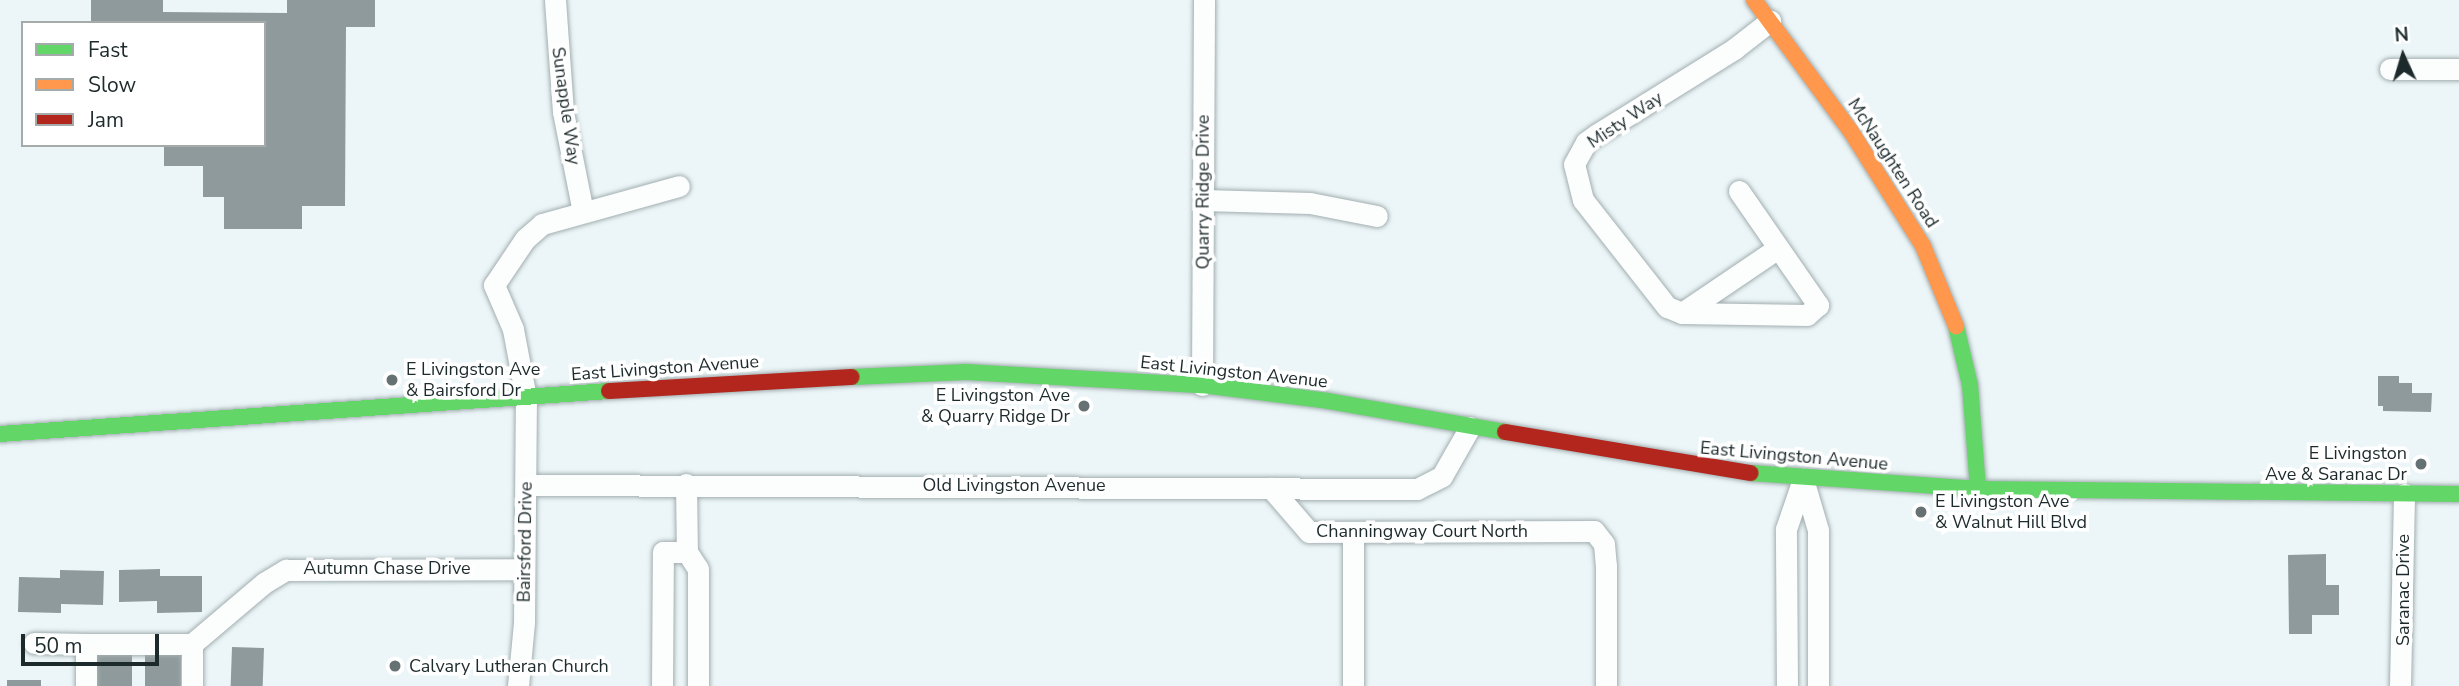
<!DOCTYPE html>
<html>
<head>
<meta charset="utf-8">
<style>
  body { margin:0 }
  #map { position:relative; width:2459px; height:686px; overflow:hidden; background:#ecf6f8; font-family:"Nunito Sans",sans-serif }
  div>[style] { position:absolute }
  .building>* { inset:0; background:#8f9a9c; transform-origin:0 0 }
  .roads { filter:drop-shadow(0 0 2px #a3aeb0) drop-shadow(0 0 2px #a3aeb0) }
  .street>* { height:21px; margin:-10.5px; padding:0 10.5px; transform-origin:10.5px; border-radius:10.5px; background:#fcfefe }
  .fast>* { height:16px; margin:-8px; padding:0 8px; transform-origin:8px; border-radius:8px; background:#63d668 }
  .slow>* { height:16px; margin:-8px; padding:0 8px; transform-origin:8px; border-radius:8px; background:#ff974d }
  .jam>* { height:16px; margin:-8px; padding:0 8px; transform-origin:8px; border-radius:8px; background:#b3261e }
  .dots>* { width:19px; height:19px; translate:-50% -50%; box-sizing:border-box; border:4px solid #fff; border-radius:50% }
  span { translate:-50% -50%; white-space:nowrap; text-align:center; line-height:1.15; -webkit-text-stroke:7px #fff; paint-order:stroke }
  .street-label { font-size:18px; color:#1d2a2c }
  .poi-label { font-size:18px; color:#1d2a2c }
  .left { translate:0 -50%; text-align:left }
  .right { translate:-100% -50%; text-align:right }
  .legend { position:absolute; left:21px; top:21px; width:245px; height:126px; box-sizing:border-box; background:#fff; border:2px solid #a5aaab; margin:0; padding:9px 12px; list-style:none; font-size:21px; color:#1d2a2c }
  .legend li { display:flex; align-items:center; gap:14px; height:35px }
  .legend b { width:35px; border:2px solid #a5aaab }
  .north { position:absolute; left:2368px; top:21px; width:70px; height:70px; -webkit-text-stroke:5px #fff; paint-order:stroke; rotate:356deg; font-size:19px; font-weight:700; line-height:28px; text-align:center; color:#1d2a2c }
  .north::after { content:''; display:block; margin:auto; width:24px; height:32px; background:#1d2a2c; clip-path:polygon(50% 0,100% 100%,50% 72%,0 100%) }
  .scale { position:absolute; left:21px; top:634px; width:138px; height:32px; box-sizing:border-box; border:4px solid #1d2a2c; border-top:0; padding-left:9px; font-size:21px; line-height:24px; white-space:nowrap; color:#1d2a2c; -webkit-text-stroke:5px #fff; paint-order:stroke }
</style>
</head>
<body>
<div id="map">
  <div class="building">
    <i style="clip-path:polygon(91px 0,163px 0,163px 12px,287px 13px,287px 0,375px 0,375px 27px,346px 27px,345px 206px,302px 206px,302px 229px,224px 229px,224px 197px,203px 197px,203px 166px,164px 166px,164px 145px,264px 145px,264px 23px,91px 23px)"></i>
    <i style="clip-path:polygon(2378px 376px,2399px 376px,2399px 383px,2412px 383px,2412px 393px,2432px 393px,2431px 412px,2383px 411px,2383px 406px,2378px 406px)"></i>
    <i style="clip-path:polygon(2326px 554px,2326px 585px,2339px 585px,2339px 615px,2312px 615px,2312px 634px,2289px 634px,2288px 555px)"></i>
    <i style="clip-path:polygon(160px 569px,160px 576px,202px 576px,202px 612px,157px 613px,157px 601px,119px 602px,119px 570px)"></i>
    <i style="clip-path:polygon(60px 570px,104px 571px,103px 605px,61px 604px,61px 613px,18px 612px,19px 577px,60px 578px)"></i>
    <i style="left:232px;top:647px;width:32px;height:39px;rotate:2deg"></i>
    <i style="left:95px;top:654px;width:37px;height:32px"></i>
    <i style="left:145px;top:655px;width:36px;height:31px"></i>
    <i style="left:7px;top:680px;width:34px;height:6px"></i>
  </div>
  <div class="roads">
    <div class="street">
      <i style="left:555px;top:0;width:112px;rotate:85.9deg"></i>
      <i style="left:563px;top:112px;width:102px;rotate:78.7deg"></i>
      <i style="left:2390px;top:69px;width:69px"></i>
      <i style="left:1739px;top:191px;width:139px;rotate:55.3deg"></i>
      <i style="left:1818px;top:305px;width:15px;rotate:138deg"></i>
      <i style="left:1807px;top:315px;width:125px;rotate:-179.1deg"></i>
      <i style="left:1682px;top:313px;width:16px;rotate:-158deg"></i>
      <i style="left:1667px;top:307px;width:136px;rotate:-128.1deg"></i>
      <i style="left:1583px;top:200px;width:37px;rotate:-104deg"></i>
      <i style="left:1574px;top:164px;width:25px;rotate:-61deg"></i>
      <i style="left:1586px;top:142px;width:12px;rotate:-35deg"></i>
      <i style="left:1596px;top:135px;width:163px;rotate:-31.9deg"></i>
      <i style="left:1734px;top:49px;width:46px;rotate:-37.9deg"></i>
      <i style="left:1203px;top:200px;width:107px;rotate:1.6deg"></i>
      <i style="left:1310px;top:203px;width:68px;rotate:11deg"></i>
      <i style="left:1682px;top:313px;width:116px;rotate:-34.1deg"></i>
      <i style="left:1202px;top:385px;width:385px;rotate:-89.7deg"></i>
      <i style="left:1803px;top:479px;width:53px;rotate:73.6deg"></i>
      <i style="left:1818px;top:530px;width:156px;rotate:90deg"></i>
      <i style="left:686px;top:484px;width:68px;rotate:89.2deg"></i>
      <i style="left:687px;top:552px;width:20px;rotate:57deg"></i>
      <i style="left:698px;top:569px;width:117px;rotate:90deg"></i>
      <i style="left:526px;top:485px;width:891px;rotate:0.26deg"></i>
      <i style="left:1417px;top:489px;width:28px;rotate:-27deg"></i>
      <i style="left:1442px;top:476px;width:56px;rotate:-60.3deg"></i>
      <i style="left:1271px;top:488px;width:58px;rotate:49.2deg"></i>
      <i style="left:1309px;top:532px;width:285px;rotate:-0.2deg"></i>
      <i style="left:1594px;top:531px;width:16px;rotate:52deg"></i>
      <i style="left:1604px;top:544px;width:22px;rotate:85deg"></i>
      <i style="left:1606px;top:566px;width:120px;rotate:90deg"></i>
      <i style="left:34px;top:643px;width:52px;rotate:1.1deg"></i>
      <i style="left:86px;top:686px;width:42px;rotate:-90deg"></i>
      <i style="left:86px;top:644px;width:106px"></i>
      <i style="left:192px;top:644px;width:94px;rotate:-40.3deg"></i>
      <i style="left:264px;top:583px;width:26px;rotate:-31deg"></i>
      <i style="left:286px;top:570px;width:238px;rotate:-0.2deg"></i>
      <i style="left:192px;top:686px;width:42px;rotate:-90deg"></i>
      <i style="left:518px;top:686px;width:64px;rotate:-84.6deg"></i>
      <i style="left:524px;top:622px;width:224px;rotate:-89.5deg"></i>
      <i style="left:526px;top:398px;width:70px;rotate:-100.7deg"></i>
      <i style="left:513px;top:329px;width:48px;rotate:-113.4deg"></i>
      <i style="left:494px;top:285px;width:55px;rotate:-56deg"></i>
      <i style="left:525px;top:239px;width:23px;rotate:-41deg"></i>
      <i style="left:542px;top:224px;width:142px;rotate:-15.5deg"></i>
      <i style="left:662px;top:686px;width:134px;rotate:-89.6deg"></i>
      <i style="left:663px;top:552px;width:24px"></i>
      <i style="left:1353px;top:686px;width:154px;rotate:-90deg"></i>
      <i style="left:1787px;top:686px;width:157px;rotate:-90.4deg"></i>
      <i style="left:1786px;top:529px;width:53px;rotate:-71.2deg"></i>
      <i style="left:2400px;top:686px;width:192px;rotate:-88.8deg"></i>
    </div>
    <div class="fast">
      <i style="left:1956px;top:326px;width:61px;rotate:76.7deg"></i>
      <i style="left:1970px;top:385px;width:104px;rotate:85.6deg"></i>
      <i style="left:852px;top:377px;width:114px;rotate:-2.5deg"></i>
      <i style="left:966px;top:372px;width:236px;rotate:3.2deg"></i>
      <i style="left:1202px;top:385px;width:127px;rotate:7.2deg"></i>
      <i style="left:1328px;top:401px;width:180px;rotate:9.9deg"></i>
      <i style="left:0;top:434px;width:611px;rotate:-4.04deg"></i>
      <i style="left:1751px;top:473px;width:228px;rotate:4deg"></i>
      <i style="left:1978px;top:489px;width:481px;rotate:0.6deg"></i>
    </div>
    <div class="slow">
      <i style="left:1754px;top:0;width:162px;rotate:53.6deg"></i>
      <i style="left:1850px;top:130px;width:137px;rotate:57.8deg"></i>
      <i style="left:1923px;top:246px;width:87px;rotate:67.6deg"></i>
    </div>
    <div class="jam">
      <i style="left:609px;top:391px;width:243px;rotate:-3.3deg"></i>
      <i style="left:1505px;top:432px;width:249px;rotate:9.5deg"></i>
    </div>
  </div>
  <div class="dots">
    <i style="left:392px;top:380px;background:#657173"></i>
    <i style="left:1084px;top:406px;background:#657173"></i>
    <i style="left:2421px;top:464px;background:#657173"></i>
    <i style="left:1921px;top:512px;background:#657173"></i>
    <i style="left:395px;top:666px;background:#657173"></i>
  </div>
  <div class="street-label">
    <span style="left:566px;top:106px;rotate:82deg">Sunapple Way</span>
    <span style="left:1625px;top:120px;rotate:-34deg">Misty Way</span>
    <span style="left:1893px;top:163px;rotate:57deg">McNaughten Road</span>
    <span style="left:1203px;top:192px;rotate:-90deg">Quarry Ridge Drive</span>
    <span style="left:665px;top:368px;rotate:-4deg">East Livingston Avenue</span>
    <span style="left:1234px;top:372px;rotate:6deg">East Livingston Avenue</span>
    <span style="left:1794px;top:456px;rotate:5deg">East Livingston Avenue</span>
    <span style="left:1014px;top:485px">Old Livingston Avenue</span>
    <span style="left:1422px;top:531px">Channingway Court North</span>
    <span style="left:525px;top:542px;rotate:-89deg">Bairsford Drive</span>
    <span style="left:387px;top:568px">Autumn Chase Drive</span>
    <span style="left:2403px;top:590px;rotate:-90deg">Saranac Drive</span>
  </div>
  <div class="poi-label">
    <span class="left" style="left:406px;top:380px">E Livingston Ave<br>&amp; Bairsford Dr</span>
    <span class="right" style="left:1070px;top:406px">E Livingston Ave<br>&amp; Quarry Ridge Dr</span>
    <span class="right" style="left:2407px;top:464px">E Livingston<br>Ave &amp; Saranac Dr</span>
    <span class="left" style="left:1935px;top:512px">E Livingston Ave<br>&amp; Walnut Hill Blvd</span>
    <span class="left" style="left:409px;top:666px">Calvary Lutheran Church</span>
  </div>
  <ul class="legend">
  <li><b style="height:9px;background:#63d668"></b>Fast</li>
  <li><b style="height:9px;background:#ff974d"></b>Slow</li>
  <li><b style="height:9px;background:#b3261e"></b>Jam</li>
  </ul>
  <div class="north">N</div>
  <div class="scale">50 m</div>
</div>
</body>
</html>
